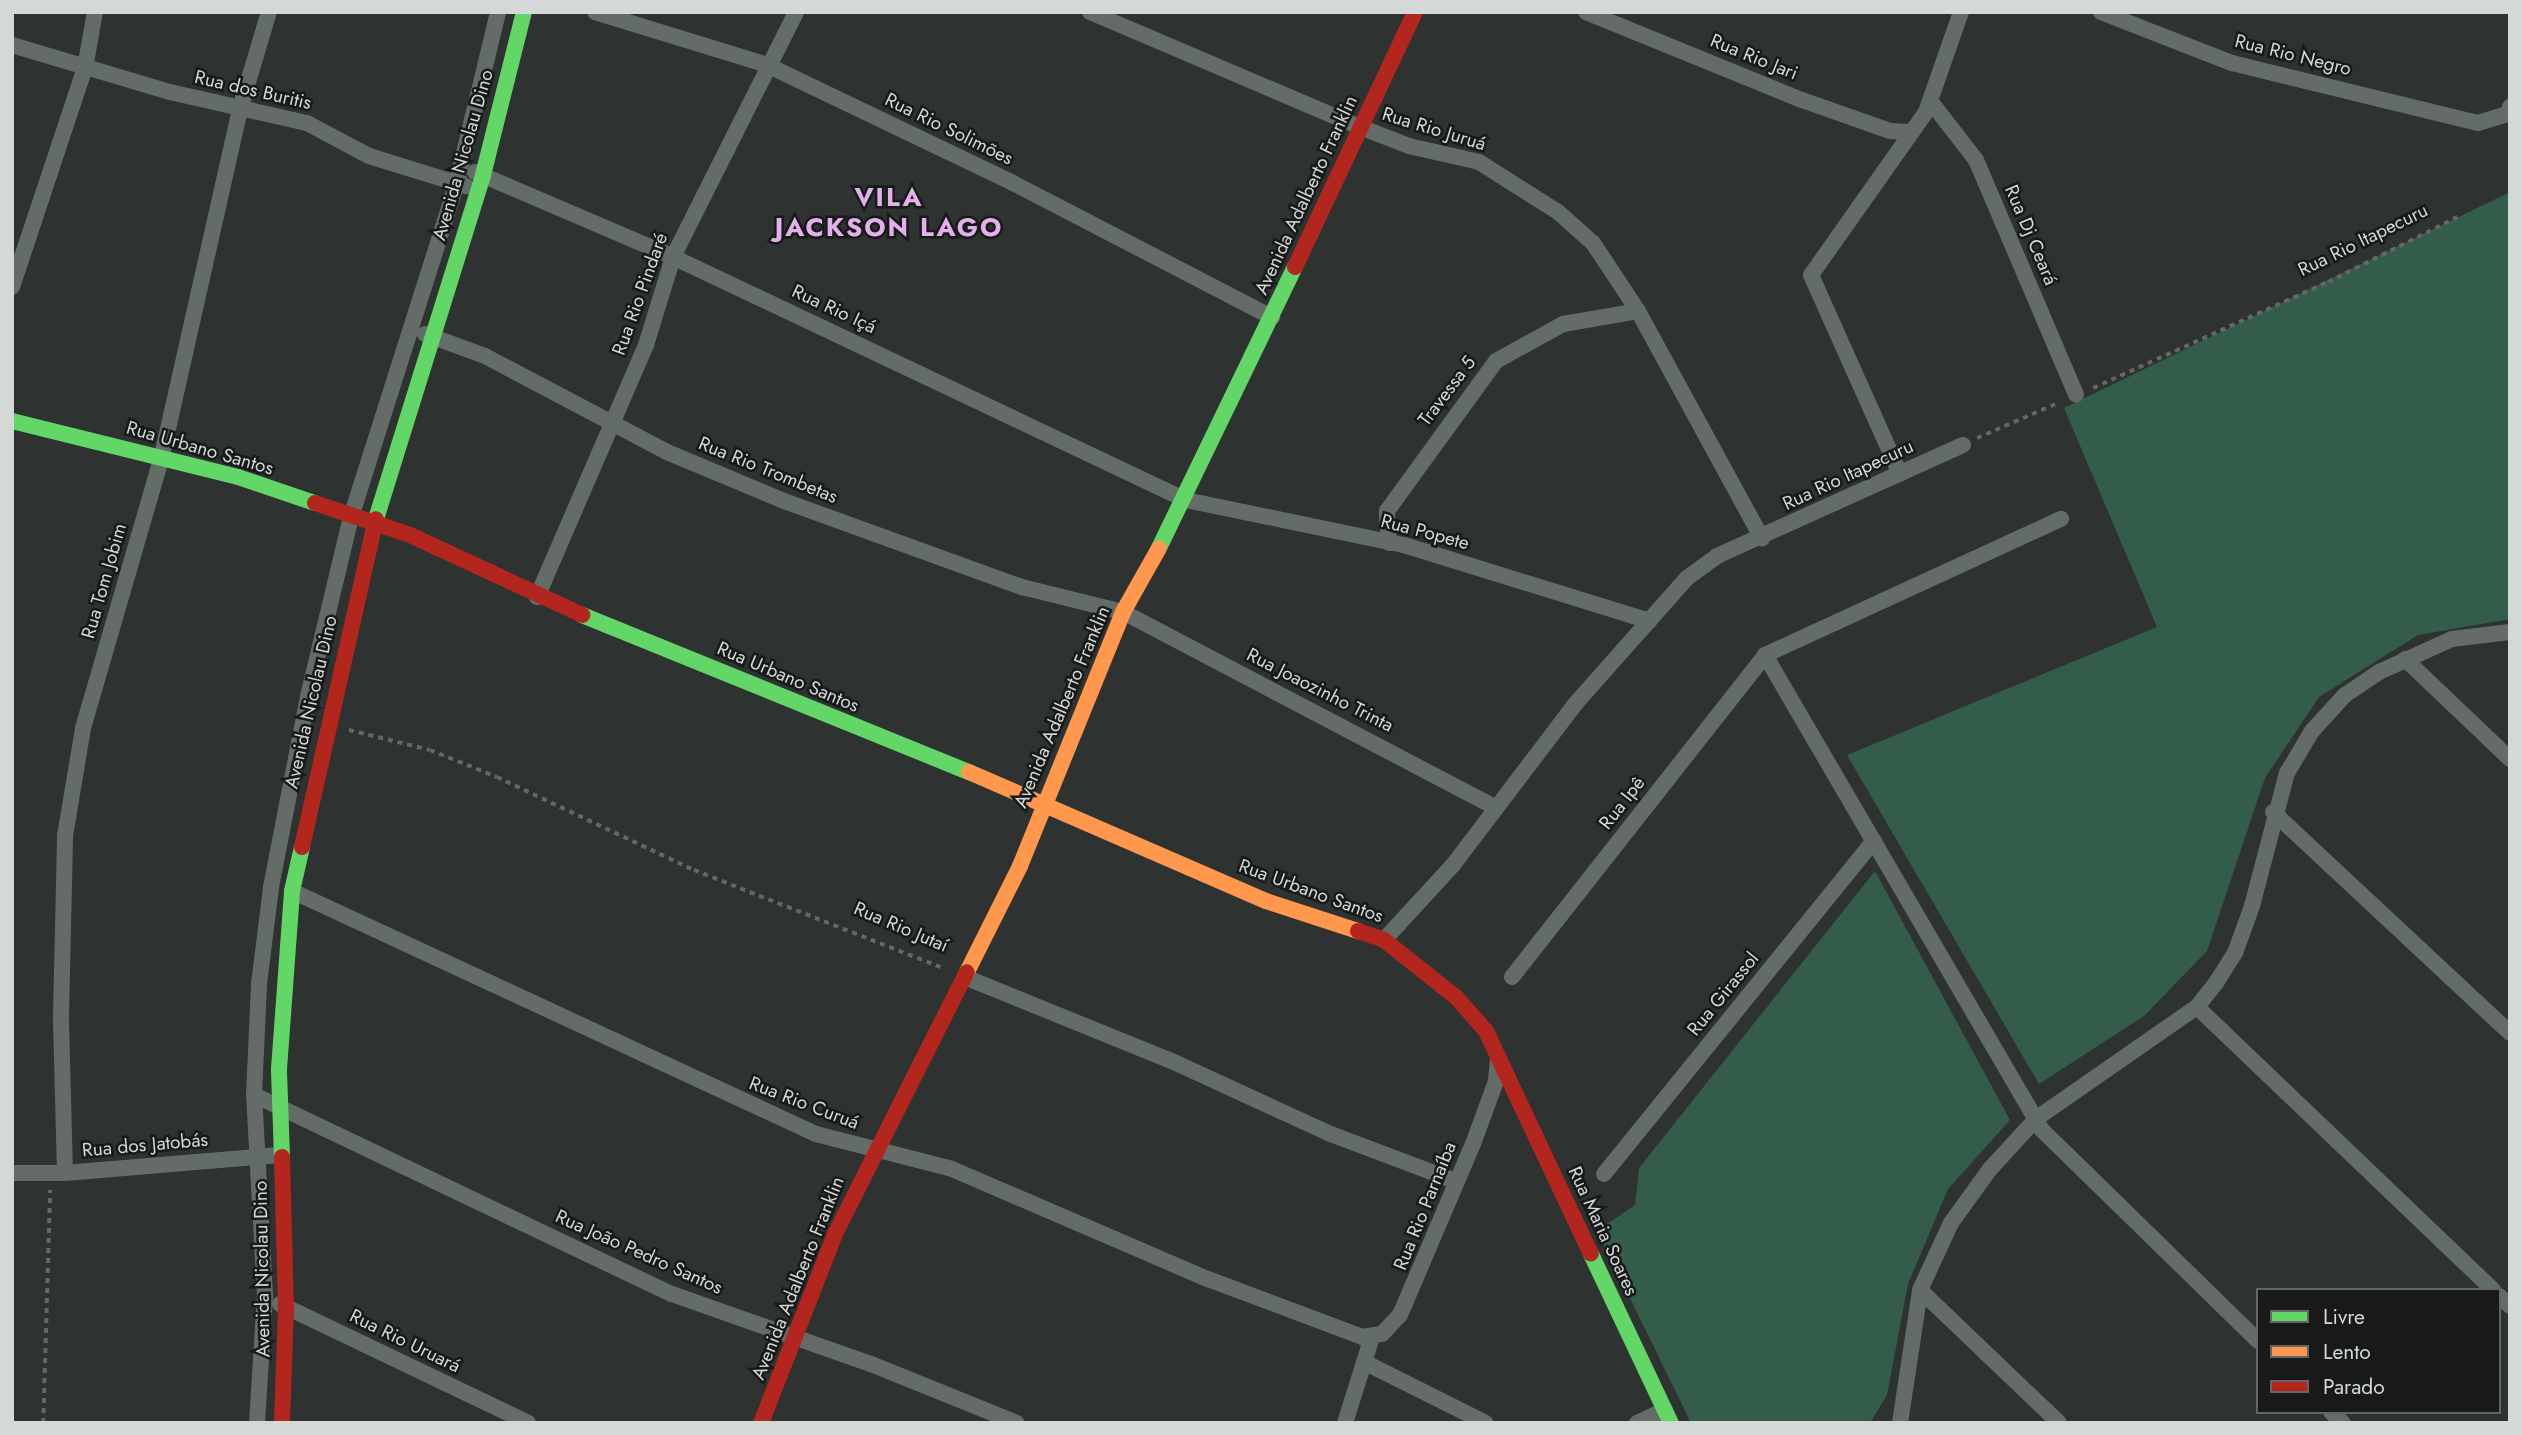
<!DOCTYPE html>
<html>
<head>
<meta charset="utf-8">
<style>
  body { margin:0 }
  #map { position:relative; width:2522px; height:1435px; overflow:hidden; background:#2e3230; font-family:Jost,sans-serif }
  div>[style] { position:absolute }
  .green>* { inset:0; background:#335c4a }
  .path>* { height:3.5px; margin-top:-1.75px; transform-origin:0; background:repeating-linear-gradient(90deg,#636866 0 5px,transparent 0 10px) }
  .street>* { height:16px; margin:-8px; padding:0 8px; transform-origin:8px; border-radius:8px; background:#646c68 }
  .fast>* { height:16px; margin:-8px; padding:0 8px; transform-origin:8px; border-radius:8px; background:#63d668 }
  .slow>* { height:16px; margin:-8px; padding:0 8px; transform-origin:8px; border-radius:8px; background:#ff974d }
  .jam>* { height:16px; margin:-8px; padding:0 8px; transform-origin:8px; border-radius:8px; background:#b3261e }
  span { translate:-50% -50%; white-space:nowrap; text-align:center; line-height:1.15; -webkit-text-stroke:5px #171a18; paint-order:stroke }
  .street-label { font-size:19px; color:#d4d8d6 }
  .district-label { font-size:26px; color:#e4b0ec; font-weight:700; letter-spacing:2px }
  .frame { position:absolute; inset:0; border:14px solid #d4d8d6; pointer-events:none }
  .legend { position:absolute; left:2256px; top:1288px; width:245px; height:126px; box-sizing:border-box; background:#171a18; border:2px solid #636664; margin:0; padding:9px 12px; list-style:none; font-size:21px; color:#d4d8d6 }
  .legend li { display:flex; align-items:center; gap:14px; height:35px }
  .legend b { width:35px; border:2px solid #636664 }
</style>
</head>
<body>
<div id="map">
  <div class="green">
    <i style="clip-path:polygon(2510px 192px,2510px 619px,2418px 635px,2319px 697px,2265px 778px,2207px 951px,2144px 1016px,2039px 1084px,1847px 755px,2157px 627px,2064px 408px)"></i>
    <i style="clip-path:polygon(1875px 871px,2010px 1120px,1948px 1189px,1908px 1284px,1887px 1395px,1870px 1423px,1691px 1423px,1597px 1231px,1635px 1205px,1639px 1168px)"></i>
  </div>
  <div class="path">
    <i style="left:2093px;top:388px;width:258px;rotate:-24.3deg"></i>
    <i style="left:2328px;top:282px;width:147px;rotate:-26.7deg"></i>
    <i style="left:1977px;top:438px;width:90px;rotate:-23.4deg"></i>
    <i style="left:349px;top:730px;width:83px;rotate:13.9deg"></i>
    <i style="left:430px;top:750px;width:72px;rotate:21.9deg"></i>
    <i style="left:497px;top:777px;width:218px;rotate:25.3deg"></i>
    <i style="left:694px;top:870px;width:270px;rotate:21.5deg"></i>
    <i style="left:43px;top:1423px;width:233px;rotate:-88.3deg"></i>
  </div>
  <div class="street">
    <i style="left:595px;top:12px;width:180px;rotate:17.1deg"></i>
    <i style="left:767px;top:65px;width:273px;rotate:25.6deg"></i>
    <i style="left:1013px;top:183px;width:292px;rotate:27.4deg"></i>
    <i style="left:1090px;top:12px;width:293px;rotate:23.1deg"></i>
    <i style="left:1360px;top:127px;width:53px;rotate:21.2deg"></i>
    <i style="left:1409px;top:146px;width:72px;rotate:12.9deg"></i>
    <i style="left:1479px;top:162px;width:93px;rotate:32.3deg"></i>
    <i style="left:1558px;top:212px;width:47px;rotate:41.5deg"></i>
    <i style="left:1593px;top:243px;width:82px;rotate:56.5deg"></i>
    <i style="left:1638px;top:311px;width:259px;rotate:61.4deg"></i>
    <i style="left:1586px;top:12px;width:233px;rotate:22.2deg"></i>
    <i style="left:1802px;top:100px;width:93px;rotate:19.4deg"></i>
    <i style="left:1890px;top:131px;width:19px;rotate:3deg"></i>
    <i style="left:2101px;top:12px;width:141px;rotate:21.3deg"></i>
    <i style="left:2232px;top:63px;width:253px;rotate:13.7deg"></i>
    <i style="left:2478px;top:123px;width:30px;rotate:-17deg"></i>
    <i style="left:2507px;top:114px;width:8px;rotate:-67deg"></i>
    <i style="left:12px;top:45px;width:165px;rotate:16.6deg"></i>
    <i style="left:170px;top:92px;width:140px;rotate:12.8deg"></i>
    <i style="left:307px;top:123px;width:70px;rotate:28deg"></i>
    <i style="left:369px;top:156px;width:102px;rotate:17.2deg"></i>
    <i style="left:1931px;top:102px;width:73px;rotate:52.2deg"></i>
    <i style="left:1976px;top:160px;width:255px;rotate:66.9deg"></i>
    <i style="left:475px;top:172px;width:215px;rotate:23.2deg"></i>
    <i style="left:673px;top:257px;width:568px;rotate:25.35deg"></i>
    <i style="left:1186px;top:500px;width:223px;rotate:11.7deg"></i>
    <i style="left:1404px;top:545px;width:257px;rotate:17.2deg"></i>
    <i style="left:12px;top:287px;width:231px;rotate:-71.6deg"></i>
    <i style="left:85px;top:68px;width:57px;rotate:-79.9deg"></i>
    <i style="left:425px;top:334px;width:64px;rotate:20.1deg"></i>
    <i style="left:485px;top:356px;width:206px;rotate:27.8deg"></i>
    <i style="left:667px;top:452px;width:127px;rotate:22.7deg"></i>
    <i style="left:784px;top:501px;width:253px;rotate:19.9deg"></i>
    <i style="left:1022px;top:587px;width:104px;rotate:13.9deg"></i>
    <i style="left:1123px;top:612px;width:421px;rotate:27.7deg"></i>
    <i style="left:1900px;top:474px;width:218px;rotate:-114.1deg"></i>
    <i style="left:1811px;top:275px;width:199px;rotate:-54.8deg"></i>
    <i style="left:1926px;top:112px;width:106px;rotate:-70.7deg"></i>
    <i style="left:1389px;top:543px;width:32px;rotate:-94deg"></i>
    <i style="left:1387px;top:511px;width:185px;rotate:-54deg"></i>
    <i style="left:1496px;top:361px;width:77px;rotate:-28.9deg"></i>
    <i style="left:1563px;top:324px;width:76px;rotate:-9.8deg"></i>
    <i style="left:537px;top:597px;width:275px;rotate:-66.6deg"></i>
    <i style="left:646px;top:345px;width:92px;rotate:-72.9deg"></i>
    <i style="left:673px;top:257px;width:274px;rotate:-63.3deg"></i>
    <i style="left:1765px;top:655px;width:550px;rotate:59.75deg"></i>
    <i style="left:2042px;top:1130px;width:302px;rotate:44.3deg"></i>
    <i style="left:2405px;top:659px;width:145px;rotate:43.6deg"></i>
    <i style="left:2273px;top:812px;width:324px;rotate:43deg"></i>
    <i style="left:292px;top:891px;width:578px;rotate:24.88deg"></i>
    <i style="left:816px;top:1134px;width:140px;rotate:14.4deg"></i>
    <i style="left:952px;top:1169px;width:279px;rotate:23.3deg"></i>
    <i style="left:1208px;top:1279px;width:165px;rotate:20.6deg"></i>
    <i style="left:1362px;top:1337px;width:20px;rotate:-9deg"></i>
    <i style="left:1382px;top:1334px;width:26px;rotate:-47deg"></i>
    <i style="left:1400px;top:1315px;width:186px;rotate:-66.9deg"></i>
    <i style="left:1473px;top:1144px;width:67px;rotate:-69.9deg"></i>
    <i style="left:1496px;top:1081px;width:22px;rotate:-85deg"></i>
    <i style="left:1384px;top:940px;width:102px;rotate:-47.4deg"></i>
    <i style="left:1453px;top:865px;width:203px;rotate:-52.8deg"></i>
    <i style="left:1576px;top:703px;width:167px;rotate:-48.4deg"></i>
    <i style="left:1687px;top:578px;width:37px;rotate:-36deg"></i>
    <i style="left:1717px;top:556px;width:270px;rotate:-24.3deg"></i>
    <i style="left:1512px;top:977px;width:410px;rotate:-51.8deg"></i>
    <i style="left:1765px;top:655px;width:326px;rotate:-24.7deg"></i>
    <i style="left:967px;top:978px;width:226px;rotate:22.1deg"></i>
    <i style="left:1176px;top:1063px;width:167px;rotate:24.7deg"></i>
    <i style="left:1328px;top:1133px;width:136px;rotate:20.7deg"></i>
    <i style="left:2197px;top:1007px;width:410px;rotate:43.7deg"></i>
    <i style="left:254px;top:1095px;width:463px;rotate:25.5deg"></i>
    <i style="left:672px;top:1294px;width:211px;rotate:19.4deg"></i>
    <i style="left:871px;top:1364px;width:157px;rotate:22deg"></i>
    <i style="left:12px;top:1173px;width:53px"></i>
    <i style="left:65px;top:1173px;width:216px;rotate:-4.8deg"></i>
    <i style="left:65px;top:1173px;width:157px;rotate:-91.5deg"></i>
    <i style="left:61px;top:1016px;width:180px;rotate:-88.7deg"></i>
    <i style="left:65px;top:836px;width:109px;rotate:-80.5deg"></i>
    <i style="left:83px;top:728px;width:279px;rotate:-73.8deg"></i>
    <i style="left:161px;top:460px;width:360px;rotate:-77.3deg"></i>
    <i style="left:240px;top:109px;width:101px;rotate:-73.4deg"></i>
    <i style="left:1604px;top:1174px;width:429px;rotate:-51deg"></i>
    <i style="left:1920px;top:1290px;width:192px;rotate:43.7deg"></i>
    <i style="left:2499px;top:1296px;width:15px;rotate:42deg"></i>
    <i style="left:280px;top:1304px;width:275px;rotate:25.6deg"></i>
    <i style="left:1364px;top:1362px;width:136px;rotate:26.6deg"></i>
    <i style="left:2331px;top:1412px;width:16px;rotate:43deg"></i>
    <i style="left:257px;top:1423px;width:127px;rotate:-86.4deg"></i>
    <i style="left:265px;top:1296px;width:201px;rotate:-93.1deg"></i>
    <i style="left:254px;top:1095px;width:111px;rotate:-87.4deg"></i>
    <i style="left:259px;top:984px;width:98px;rotate:-82.9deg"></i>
    <i style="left:271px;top:887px;width:195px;rotate:-79deg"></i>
    <i style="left:308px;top:696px;width:184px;rotate:-76.5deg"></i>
    <i style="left:351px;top:517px;width:351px;rotate:-72.4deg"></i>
    <i style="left:457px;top:182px;width:175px;rotate:-76.4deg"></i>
    <i style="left:1345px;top:1423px;width:90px;rotate:-72.6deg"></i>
    <i style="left:1637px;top:1423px;width:31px;rotate:-25deg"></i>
    <i style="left:1900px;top:1423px;width:134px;rotate:-81.4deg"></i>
    <i style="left:1920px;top:1290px;width:74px;rotate:-65.2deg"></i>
    <i style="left:1951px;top:1223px;width:67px;rotate:-54.2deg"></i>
    <i style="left:1990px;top:1169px;width:69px;rotate:-47.3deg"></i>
    <i style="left:2037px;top:1118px;width:195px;rotate:-34.8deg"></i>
    <i style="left:2197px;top:1007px;width:31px;rotate:-52deg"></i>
    <i style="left:2216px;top:983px;width:36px;rotate:-58deg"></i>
    <i style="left:2235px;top:953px;width:50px;rotate:-70.1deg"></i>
    <i style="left:2252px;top:906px;width:138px;rotate:-75.3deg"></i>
    <i style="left:2287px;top:773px;width:49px;rotate:-59.2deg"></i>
    <i style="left:2312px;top:731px;width:49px;rotate:-47.5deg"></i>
    <i style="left:2345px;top:695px;width:41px;rotate:-34.1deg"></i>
    <i style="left:2379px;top:672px;width:80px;rotate:-24.3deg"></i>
    <i style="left:2452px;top:639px;width:58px;rotate:-6.9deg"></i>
  </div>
  <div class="fast">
    <i style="left:12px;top:421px;width:233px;rotate:13.9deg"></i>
    <i style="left:238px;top:477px;width:81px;rotate:18.7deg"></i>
    <i style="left:376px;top:519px;width:360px;rotate:-72.7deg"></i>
    <i style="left:483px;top:175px;width:168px;rotate:-75.9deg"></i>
    <i style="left:1159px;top:548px;width:312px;rotate:-64.2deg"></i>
    <i style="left:582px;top:615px;width:418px;rotate:22.1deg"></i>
    <i style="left:282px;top:1157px;width:88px;rotate:-92deg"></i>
    <i style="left:279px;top:1069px;width:178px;rotate:-85.8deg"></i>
    <i style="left:292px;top:891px;width:45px;rotate:-77.2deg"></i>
    <i style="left:1591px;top:1254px;width:187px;rotate:64.7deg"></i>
  </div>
  <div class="slow">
    <i style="left:969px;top:772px;width:324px;rotate:23.5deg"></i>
    <i style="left:1266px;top:901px;width:97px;rotate:18.1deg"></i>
    <i style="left:967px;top:972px;width:119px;rotate:-63.4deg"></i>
    <i style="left:1020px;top:866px;width:274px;rotate:-67.9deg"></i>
    <i style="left:1123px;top:612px;width:73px;rotate:-60.6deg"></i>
  </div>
  <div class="jam">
    <i style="left:1295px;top:267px;width:282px;rotate:-64.8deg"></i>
    <i style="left:315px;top:503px;width:100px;rotate:18.6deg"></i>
    <i style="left:410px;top:535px;width:190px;rotate:24.9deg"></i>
    <i style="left:302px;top:847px;width:336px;rotate:-77.3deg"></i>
    <i style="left:1358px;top:931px;width:28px;rotate:19deg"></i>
    <i style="left:1384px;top:940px;width:92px;rotate:38.4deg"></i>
    <i style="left:1456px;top:997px;width:45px;rotate:48.6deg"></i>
    <i style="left:1486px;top:1031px;width:246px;rotate:64.8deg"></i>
    <i style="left:282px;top:1157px;width:150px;rotate:88.5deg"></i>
    <i style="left:286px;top:1307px;width:116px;rotate:92deg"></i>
    <i style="left:761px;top:1423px;width:203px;rotate:-68.6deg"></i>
    <i style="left:835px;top:1234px;width:293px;rotate:-63.3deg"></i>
  </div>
  <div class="street-label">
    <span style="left:2293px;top:55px;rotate:14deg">Rua Rio Negro</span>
    <span style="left:1754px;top:57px;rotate:22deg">Rua Rio Jari</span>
    <span style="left:253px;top:90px;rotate:13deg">Rua dos Buritis</span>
    <span style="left:949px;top:129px;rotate:26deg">Rua Rio Solimões</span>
    <span style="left:1434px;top:129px;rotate:17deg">Rua Rio Juruá</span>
    <span style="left:463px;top:155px;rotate:-74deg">Avenida Nicolau Dino</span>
    <span style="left:1306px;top:195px;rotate:-65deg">Avenida Adalberto Franklin</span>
    <span style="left:2031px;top:235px;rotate:67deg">Rua Dj Ceará</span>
    <span style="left:2363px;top:240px;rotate:-26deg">Rua Rio Itapecuru</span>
    <span style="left:640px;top:294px;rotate:-70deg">Rua Rio Pindaré</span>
    <span style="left:834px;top:309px;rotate:25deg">Rua Rio Içá</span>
    <span style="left:1447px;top:391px;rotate:-53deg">Travessa 5</span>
    <span style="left:200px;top:448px;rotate:16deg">Rua Urbano Santos</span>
    <span style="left:768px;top:470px;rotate:22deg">Rua Rio Trombetas</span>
    <span style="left:1848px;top:475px;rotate:-25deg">Rua Rio Itapecuru</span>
    <span style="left:1425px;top:532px;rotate:15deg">Rua Popete</span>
    <span style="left:104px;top:581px;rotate:-74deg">Rua Tom Jobim</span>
    <span style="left:788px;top:677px;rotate:23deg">Rua Urbano Santos</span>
    <span style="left:1320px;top:690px;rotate:27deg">Rua Joaozinho Trinta</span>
    <span style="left:311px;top:702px;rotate:-77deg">Avenida Nicolau Dino</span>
    <span style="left:1062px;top:707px;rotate:-67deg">Avenida Adalberto Franklin</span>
    <span style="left:1622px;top:803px;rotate:-52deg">Rua Ipê</span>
    <span style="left:1311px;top:891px;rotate:20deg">Rua Urbano Santos</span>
    <span style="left:901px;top:927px;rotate:23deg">Rua Rio Jutaí</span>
    <span style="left:1723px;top:994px;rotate:-51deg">Rua Girassol</span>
    <span style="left:804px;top:1103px;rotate:21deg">Rua Rio Curuá</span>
    <span style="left:145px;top:1145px;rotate:-5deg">Rua dos Jatobás</span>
    <span style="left:1425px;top:1206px;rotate:-68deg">Rua Rio Parnaíba</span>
    <span style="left:1603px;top:1231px;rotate:65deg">Rua Maria Soares</span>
    <span style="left:639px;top:1252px;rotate:24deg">Rua João Pedro Santos</span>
    <span style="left:262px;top:1269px;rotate:-91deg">Avenida Nicolau Dino</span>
    <span style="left:798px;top:1278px;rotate:-68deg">Avenida Adalberto Franklin</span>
    <span style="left:405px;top:1341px;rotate:26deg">Rua Rio Uruará</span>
  </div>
  <div class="district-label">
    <span style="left:889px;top:213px">VILA<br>JACKSON LAGO</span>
  </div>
  <div class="frame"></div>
  <ul class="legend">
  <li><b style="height:9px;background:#63d668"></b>Livre</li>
  <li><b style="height:9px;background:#ff974d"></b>Lento</li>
  <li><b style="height:9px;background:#b3261e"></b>Parado</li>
  </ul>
</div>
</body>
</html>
